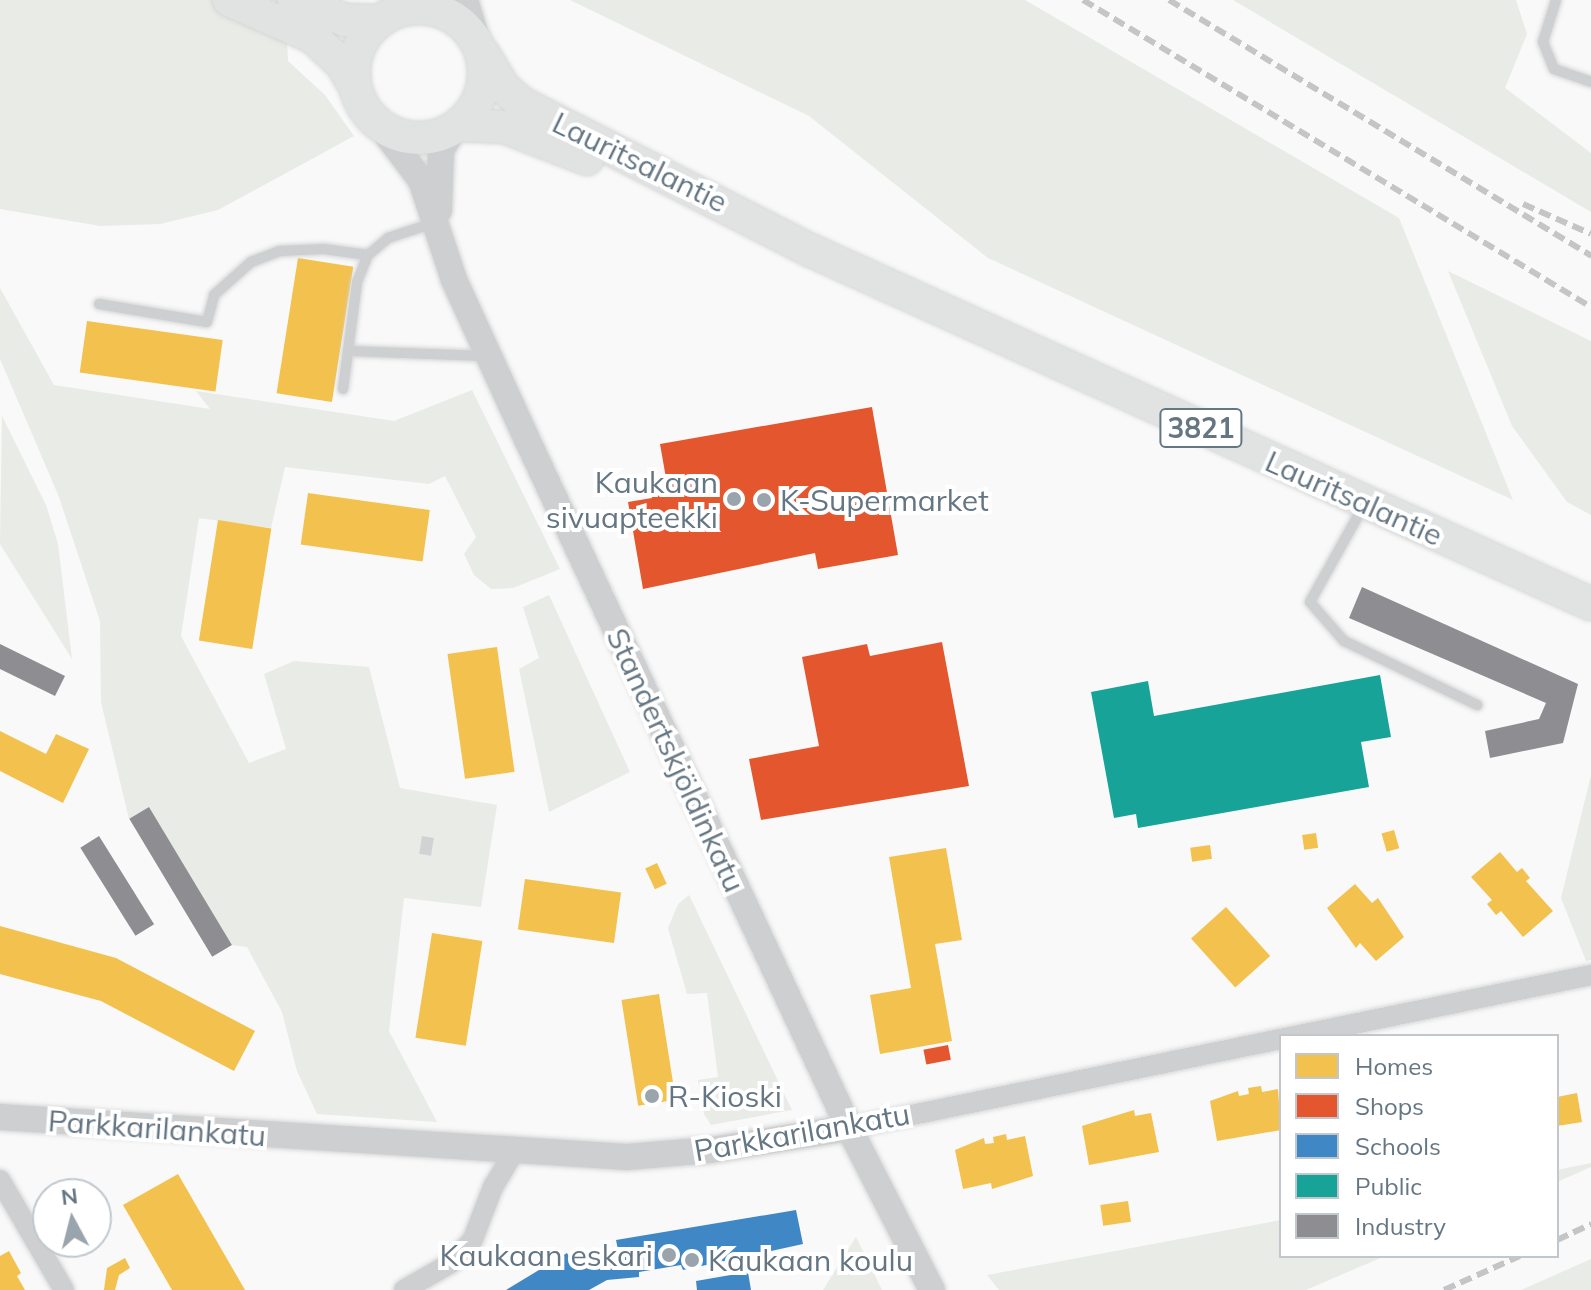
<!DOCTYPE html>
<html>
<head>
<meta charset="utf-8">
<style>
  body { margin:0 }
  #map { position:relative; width:1591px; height:1290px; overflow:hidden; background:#f9f9f9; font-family:Mulish,sans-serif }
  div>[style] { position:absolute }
  .green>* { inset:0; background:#e8ebe6 }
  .homes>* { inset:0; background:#f2c14e; transform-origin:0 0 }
  .shops>* { inset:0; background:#e4572e; transform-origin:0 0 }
  .schools>* { inset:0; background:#3f88c5 }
  .public>* { inset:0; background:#17a398 }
  .industry>* { inset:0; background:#8d8d92; transform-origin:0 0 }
  .building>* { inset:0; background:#d0d2d3; transform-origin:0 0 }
  .roads { filter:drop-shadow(0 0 2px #d5d6d7) drop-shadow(0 0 2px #d5d6d7) }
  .service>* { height:10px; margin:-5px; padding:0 5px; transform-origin:5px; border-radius:5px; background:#cecfd0 }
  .minor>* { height:20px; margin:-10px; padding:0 10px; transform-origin:10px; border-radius:10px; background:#cecfd0 }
  .tertiary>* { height:26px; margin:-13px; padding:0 13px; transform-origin:13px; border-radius:13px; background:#cecfd0 }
  .primary>* { height:32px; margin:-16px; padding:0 16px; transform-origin:16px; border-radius:16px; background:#e1e2e2 }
  .primary>.ring { margin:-16px; padding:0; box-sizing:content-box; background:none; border:32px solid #e1e2e2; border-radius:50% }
  .rail>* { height:6px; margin-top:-3px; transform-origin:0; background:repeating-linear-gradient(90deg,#c3c5c6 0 12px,transparent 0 18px) }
  .dots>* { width:22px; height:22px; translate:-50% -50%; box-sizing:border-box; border:4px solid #fff; border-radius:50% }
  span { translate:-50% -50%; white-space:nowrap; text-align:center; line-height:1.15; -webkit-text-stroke:8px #fff; paint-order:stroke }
  .shield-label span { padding:2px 6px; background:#fff; border:2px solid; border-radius:6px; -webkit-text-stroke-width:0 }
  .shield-label { font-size:28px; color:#657683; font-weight:700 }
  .street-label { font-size:30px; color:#657683 }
  .poi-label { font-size:30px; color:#657683 }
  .right { translate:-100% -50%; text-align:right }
  .left { translate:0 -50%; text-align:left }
  .legend { position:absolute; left:1279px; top:1034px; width:280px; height:224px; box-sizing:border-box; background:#fff; border:2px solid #c1c8cd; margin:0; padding:10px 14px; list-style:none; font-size:24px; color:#657683 }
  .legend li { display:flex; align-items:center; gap:16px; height:40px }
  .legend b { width:40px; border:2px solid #c1c8cd }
  .north { position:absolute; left:32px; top:1178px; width:80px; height:80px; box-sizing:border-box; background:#fff; border:2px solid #c1c8cd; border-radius:50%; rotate:353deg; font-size:22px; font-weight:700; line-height:32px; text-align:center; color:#657683 }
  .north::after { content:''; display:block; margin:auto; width:28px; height:36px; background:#99a4ac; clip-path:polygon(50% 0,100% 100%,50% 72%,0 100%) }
</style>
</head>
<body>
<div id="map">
  <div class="green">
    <i style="clip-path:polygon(0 0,285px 0,288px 61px,325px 95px,354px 136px,218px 210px,160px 224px,100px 226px,0 209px)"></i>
    <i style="clip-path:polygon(570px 0,1025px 0,1399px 218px,1513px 500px,988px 258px,809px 116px)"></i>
    <i style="clip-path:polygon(1233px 0,1516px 0,1527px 34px,1505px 88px,1591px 153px,1591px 212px)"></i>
    <i style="clip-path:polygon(1448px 271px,1591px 341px,1591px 515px,1567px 502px,1512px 426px)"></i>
    <i style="clip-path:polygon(0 288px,54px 385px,210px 409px,196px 391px,394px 421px,472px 390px,560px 569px,513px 588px,491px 589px,474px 575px,464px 554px,476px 537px,445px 476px,429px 484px,285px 467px,271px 528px,199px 518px,181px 636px,249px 763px,286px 749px,264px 674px,294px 661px,369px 667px,400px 788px,497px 805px,481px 907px,404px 898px,389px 1031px,437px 1122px,317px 1114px,297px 1071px,282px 1012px,247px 947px,231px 945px,149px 807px,129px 819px,101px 702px,100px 621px,59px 497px,0 359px)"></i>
    <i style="clip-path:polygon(2px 416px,46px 505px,58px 544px,72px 659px,0 544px)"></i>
    <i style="clip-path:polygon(549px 595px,630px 772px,549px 812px,519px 669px,539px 658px,523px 607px)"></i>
    <i style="clip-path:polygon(1591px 775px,1591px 960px,1586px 961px,1561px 898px)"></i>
    <i style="clip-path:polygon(689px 895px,792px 1110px,711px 1125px,704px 1114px,698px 1080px,718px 1077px,707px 993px,687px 994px,668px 928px,678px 904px)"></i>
    <i style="clip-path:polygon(1591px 1163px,1591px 1167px,1557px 1182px,1557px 1170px)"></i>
    <i style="clip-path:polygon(1281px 1220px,1281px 1256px,1385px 1256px,1306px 1290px,999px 1290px,987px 1275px)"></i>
    <i style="clip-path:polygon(856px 1237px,882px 1290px,823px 1290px)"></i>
    <i style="clip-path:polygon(1591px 1259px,1591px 1290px,1521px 1290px)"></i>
  </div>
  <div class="homes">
    <i style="left:298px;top:258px;width:56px;height:137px;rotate:9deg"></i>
    <i style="left:87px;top:321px;width:137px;height:52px;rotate:8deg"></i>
    <i style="left:308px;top:493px;width:123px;height:52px;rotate:8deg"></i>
    <i style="left:218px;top:520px;width:54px;height:122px;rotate:9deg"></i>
    <i style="left:497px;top:647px;width:126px;height:50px;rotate:82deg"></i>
    <i style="clip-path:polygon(0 731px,46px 754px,56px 734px,89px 749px,63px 803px,0 771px)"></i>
    <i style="left:1394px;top:830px;width:19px;height:13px;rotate:74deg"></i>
    <i style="left:1316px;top:833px;width:15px;height:14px;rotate:82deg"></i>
    <i style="left:1210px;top:845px;width:14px;height:20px;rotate:82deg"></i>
    <i style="clip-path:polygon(946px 848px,962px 940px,935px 944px,952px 1041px,880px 1054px,870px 995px,911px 988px,889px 857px)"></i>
    <i style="clip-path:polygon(1500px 852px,1517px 872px,1522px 868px,1530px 878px,1526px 881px,1553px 911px,1523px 937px,1501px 911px,1496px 915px,1487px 904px,1492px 900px,1471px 877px)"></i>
    <i style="left:657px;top:863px;width:23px;height:13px;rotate:65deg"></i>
    <i style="left:525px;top:879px;width:97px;height:51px;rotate:8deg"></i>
    <i style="clip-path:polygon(1355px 884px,1372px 903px,1378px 898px,1404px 937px,1376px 961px,1360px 943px,1356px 948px,1327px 908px)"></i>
    <i style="left:1226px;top:907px;width:66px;height:47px;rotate:48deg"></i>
    <i style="clip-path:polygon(0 926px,116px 958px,255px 1031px,234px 1071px,101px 1001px,0 974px)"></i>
    <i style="left:432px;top:933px;width:51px;height:106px;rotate:9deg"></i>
    <i style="left:659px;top:994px;width:107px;height:38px;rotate:81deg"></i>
    <i style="clip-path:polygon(1261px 1086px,1262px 1092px,1278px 1089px,1281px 1130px,1217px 1141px,1210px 1101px,1238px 1091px,1239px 1096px,1249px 1094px,1248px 1088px)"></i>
    <i style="clip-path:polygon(1577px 1093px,1582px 1122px,1557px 1126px,1557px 1097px)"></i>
    <i style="clip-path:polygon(1134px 1110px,1135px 1116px,1151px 1113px,1159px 1152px,1089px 1165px,1082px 1126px)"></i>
    <i style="clip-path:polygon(1006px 1134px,1007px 1140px,1025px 1136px,1033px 1176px,992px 1189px,991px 1183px,963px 1189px,955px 1150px,984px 1138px,985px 1144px,994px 1143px,993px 1137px)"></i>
    <i style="clip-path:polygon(178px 1174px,245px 1290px,172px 1290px,123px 1205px)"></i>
    <i style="left:1128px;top:1201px;width:21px;height:28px;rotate:82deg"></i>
    <i style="clip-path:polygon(9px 1251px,21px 1273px,17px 1276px,25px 1290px,0 1290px,0 1256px)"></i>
    <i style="clip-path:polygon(125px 1258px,130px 1268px,119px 1275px,115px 1290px,104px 1290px,107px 1268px)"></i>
  </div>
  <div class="shops">
    <i style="clip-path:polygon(872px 407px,898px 555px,818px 569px,815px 553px,643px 589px,628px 502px,652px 498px,650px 487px,667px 484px,660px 444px)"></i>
    <i style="clip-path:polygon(942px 642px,969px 786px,761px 820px,749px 759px,819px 746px,802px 657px,867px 644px,870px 656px)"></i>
    <i style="left:948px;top:1045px;width:15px;height:25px;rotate:79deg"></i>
  </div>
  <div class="schools">
    <i style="clip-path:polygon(796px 1210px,803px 1244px,683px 1270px,681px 1265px,639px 1272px,639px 1277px,607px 1280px,589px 1290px,506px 1290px,567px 1253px,573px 1264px,618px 1250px,616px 1240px)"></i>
    <i style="clip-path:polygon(748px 1272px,751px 1290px,697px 1290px,696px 1281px)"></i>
  </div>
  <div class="public">
    <i style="clip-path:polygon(1380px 675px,1391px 737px,1361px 742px,1369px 787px,1138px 828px,1136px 814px,1114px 818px,1091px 692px,1148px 681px,1154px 716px)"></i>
  </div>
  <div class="industry">
    <i style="clip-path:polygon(1362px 587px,1578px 684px,1563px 743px,1490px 758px,1485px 731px,1539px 719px,1546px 703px,1349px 618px)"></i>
    <i style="clip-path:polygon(0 644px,65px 676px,55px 696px,0 669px)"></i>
    <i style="left:149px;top:807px;width:161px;height:23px;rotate:59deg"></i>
    <i style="left:99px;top:836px;width:104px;height:22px;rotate:58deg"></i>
  </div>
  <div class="building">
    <i style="left:422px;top:836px;width:12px;height:18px;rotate:9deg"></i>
  </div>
  <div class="roads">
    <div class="service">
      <i style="left:1556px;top:0;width:44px;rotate:107.2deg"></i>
      <i style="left:1543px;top:42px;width:29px;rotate:68deg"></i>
      <i style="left:1554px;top:69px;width:39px;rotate:19deg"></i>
      <i style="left:99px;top:304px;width:109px;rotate:9.5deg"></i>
      <i style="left:207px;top:322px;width:28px;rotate:-75deg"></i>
      <i style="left:214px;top:295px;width:50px;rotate:-41.7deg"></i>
      <i style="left:251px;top:262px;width:30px;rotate:-21deg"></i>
      <i style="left:279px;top:251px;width:45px;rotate:-2.5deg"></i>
      <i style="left:324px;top:249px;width:44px;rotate:7.8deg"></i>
      <i style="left:348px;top:351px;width:138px;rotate:2.1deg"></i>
      <i style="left:343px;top:389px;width:108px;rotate:-82.5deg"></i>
      <i style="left:357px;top:282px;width:29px;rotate:-68deg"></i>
      <i style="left:368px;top:255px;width:26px;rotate:-40deg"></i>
      <i style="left:388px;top:238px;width:47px;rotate:-18.4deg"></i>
      <i style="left:1364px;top:505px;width:111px;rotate:119.1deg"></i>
      <i style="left:1310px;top:602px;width:52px;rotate:48.9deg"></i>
      <i style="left:1344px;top:641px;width:148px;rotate:25.7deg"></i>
    </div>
    <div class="minor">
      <i style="left:849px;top:1128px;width:758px;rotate:-11.65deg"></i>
      <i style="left:0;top:1180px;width:127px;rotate:59.8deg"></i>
      <i style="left:404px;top:1290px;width:54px;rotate:-29.9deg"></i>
      <i style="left:451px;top:1263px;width:33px;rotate:-47deg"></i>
      <i style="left:473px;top:1239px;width:56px;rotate:-69deg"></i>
      <i style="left:493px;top:1187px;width:41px;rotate:-59deg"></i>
    </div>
    <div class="tertiary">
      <i style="left:465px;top:0;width:45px;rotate:73.2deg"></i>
      <i style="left:389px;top:14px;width:18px;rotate:-52deg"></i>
      <i style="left:380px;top:126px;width:68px;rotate:52.8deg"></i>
      <i style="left:421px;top:180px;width:105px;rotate:71.7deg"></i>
      <i style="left:454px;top:280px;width:166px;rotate:65.4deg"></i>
      <i style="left:523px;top:431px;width:769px;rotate:64.93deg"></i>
      <i style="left:849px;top:1128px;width:182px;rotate:62.9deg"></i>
      <i style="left:439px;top:210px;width:60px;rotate:-88.1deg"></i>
      <i style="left:441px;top:150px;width:26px;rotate:-59deg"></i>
      <i style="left:0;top:1117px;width:628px;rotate:3.65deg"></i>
      <i style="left:627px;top:1157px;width:84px;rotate:-4.8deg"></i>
      <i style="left:711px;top:1150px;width:140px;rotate:-9.1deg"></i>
    </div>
    <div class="primary">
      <i style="left:229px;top:0;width:92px;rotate:23.8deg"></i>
      <i style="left:313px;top:37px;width:40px;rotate:43deg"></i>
      <i style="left:342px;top:64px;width:24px;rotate:60deg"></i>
      <i style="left:294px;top:0;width:55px;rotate:21.4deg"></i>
      <i style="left:345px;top:20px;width:34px;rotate:2deg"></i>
      <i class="ring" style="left:354px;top:8px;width:98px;height:98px"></i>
      <i style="left:484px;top:55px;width:39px;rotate:59deg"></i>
      <i style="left:504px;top:88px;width:23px;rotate:41deg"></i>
      <i style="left:521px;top:103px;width:326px;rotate:27deg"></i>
      <i style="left:812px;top:251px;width:855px;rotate:24.38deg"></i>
      <i style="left:460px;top:125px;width:45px;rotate:2.5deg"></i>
      <i style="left:505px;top:127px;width:88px;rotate:21.3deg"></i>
    </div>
  </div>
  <div class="rail">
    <i style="left:1083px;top:0;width:594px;rotate:31.15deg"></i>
    <i style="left:1169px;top:0;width:494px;rotate:31.2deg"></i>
    <i style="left:1523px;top:204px;width:74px;rotate:23.8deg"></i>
    <i style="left:1557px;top:1240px;width:38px;rotate:-25deg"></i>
    <i style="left:1444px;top:1290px;width:83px;rotate:-24.1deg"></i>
  </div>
  <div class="dots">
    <i style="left:734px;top:499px;background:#99a4ac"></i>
    <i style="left:764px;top:500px;background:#99a4ac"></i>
    <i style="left:652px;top:1096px;background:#99a4ac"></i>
    <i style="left:669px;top:1255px;background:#99a4ac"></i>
    <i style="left:692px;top:1260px;background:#99a4ac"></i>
  </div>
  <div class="shield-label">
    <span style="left:1201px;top:428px">3821</span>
  </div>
  <div class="street-label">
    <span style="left:640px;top:162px;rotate:26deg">Lauritsalantie</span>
    <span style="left:1354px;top:498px;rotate:24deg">Lauritsalantie</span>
    <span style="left:676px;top:760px;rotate:65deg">Standertskjöldinkatu</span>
    <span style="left:157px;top:1128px;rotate:4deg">Parkkarilankatu</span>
    <span style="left:802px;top:1132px;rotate:-10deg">Parkkarilankatu</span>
  </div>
  <div class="poi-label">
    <span class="right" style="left:718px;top:499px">Kaukaan<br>sivuapteekki</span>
    <span class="left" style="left:780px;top:500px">K-Supermarket</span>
    <span class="left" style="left:668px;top:1096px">R-Kioski</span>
    <span class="right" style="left:653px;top:1255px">Kaukaan eskari</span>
    <span class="left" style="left:708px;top:1260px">Kaukaan koulu</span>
  </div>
  <ul class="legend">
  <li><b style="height:22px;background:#f2c14e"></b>Homes</li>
  <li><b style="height:22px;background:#e4572e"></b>Shops</li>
  <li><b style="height:22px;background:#3f88c5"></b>Schools</li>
  <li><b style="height:22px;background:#17a398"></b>Public</li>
  <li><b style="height:22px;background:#8d8d92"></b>Industry</li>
  </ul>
  <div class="north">N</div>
</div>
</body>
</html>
